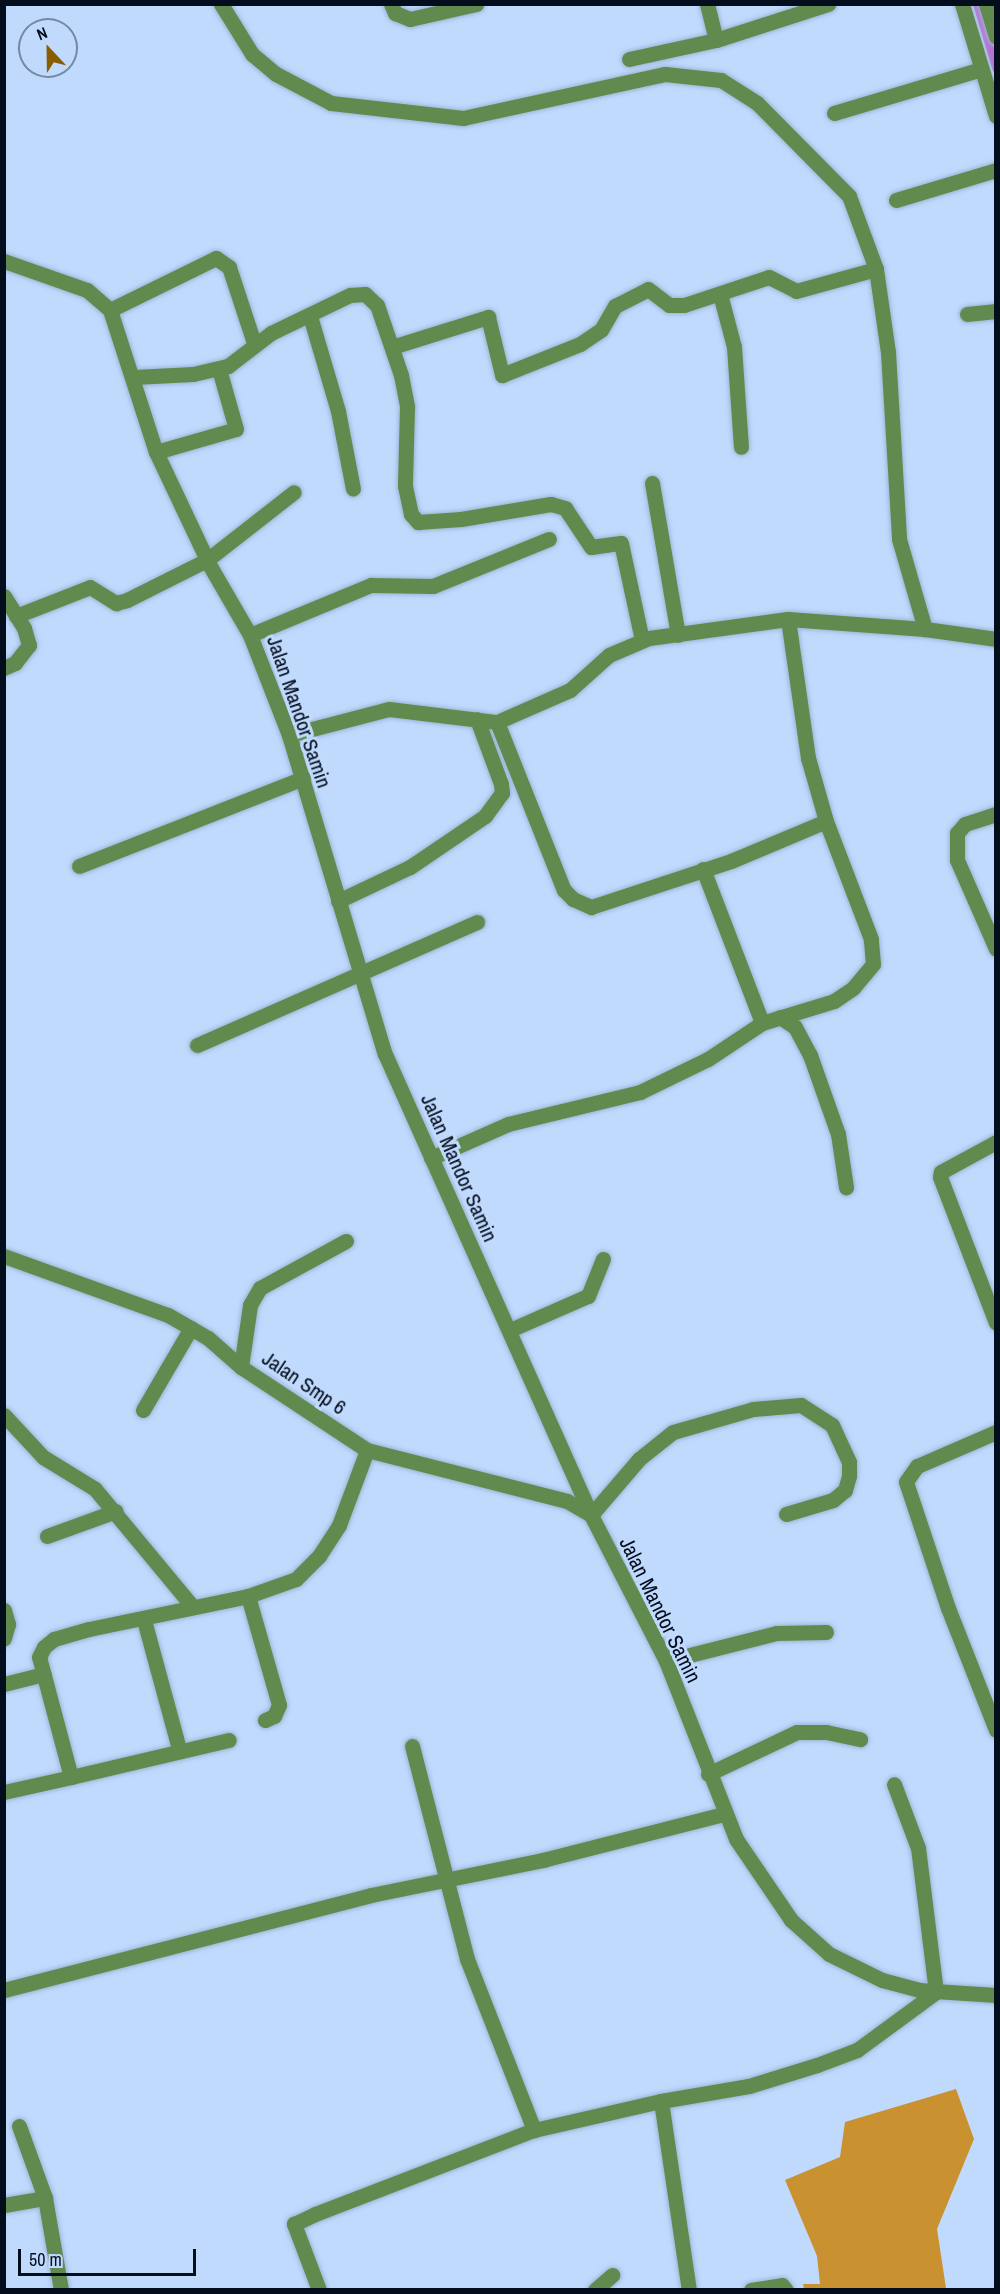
<!DOCTYPE html>
<html>
<head>
<meta charset="utf-8">
<style>
  body { margin:0 }
  #map { position:relative; width:1000px; height:2294px; overflow:hidden; background:#c0dafe; font-family:"Archivo Narrow",sans-serif }
  div>[style] { position:absolute }
  .forest>* { inset:0; background:#ca9131 }
  .stream>* { height:8px; margin:-4px; padding:0 4px; transform-origin:4px; border-radius:4px; background:#b970d3 }
  .roads { filter:drop-shadow(0 0 2px #9eb5d5) drop-shadow(0 0 2px #9eb5d5) }
  .minor>* { height:15px; margin:-7.5px; padding:0 7.5px; transform-origin:7.5px; border-radius:7.5px; background:#618b4e }
  span { translate:-50% -50%; white-space:nowrap; text-align:center; line-height:1.15; -webkit-text-stroke:6px #c0dafe; paint-order:stroke }
  .street-label { font-size:21px; color:#040d1c }
  .frame { position:absolute; inset:0; border:6px solid #040d1c; pointer-events:none }
  .north { position:absolute; left:18px; top:18px; width:60px; height:60px; box-sizing:border-box; background:#c0dafe; border:2px solid #7588a4; border-radius:50%; rotate:338deg; font-size:16px; font-weight:700; line-height:24px; text-align:center; color:#040d1c }
  .north::after { content:''; display:block; margin:auto; width:21px; height:27px; background:#8a5d00; clip-path:polygon(50% 0,100% 100%,50% 72%,0 100%) }
  .scale { position:absolute; left:18px; top:2249px; width:178px; height:27px; box-sizing:border-box; border:3px solid #040d1c; border-top:0; padding-left:8px; font-size:18px; line-height:21px; white-space:nowrap; color:#040d1c; -webkit-text-stroke:4px #c0dafe; paint-order:stroke }
</style>
</head>
<body>
<div id="map">
  <div class="forest">
    <i style="clip-path:polygon(956px 2089px,974px 2139px,937px 2229px,946px 2288px,804px 2289px,803px 2284px,820px 2284px,817px 2256px,785px 2180px,840px 2157px,845px 2122px)"></i>
  </div>
  <div class="stream">
    <i style="left:977px;top:4px;width:67px;rotate:73.5deg"></i>
  </div>
  <div class="roads">
    <div class="minor">
      <i style="left:221px;top:4px;width:59px;rotate:58.2deg"></i>
      <i style="left:252px;top:54px;width:31px;rotate:40deg"></i>
      <i style="left:276px;top:74px;width:62px;rotate:27.8deg"></i>
      <i style="left:331px;top:103px;width:133px;rotate:6.5deg"></i>
      <i style="left:463px;top:118px;width:207px;rotate:-12.3deg"></i>
      <i style="left:665px;top:74px;width:56px;rotate:6.1deg"></i>
      <i style="left:721px;top:80px;width:43px;rotate:32.6deg"></i>
      <i style="left:757px;top:103px;width:131px;rotate:45.3deg"></i>
      <i style="left:849px;top:196px;width:78px;rotate:69.7deg"></i>
      <i style="left:876px;top:269px;width:84px;rotate:81.8deg"></i>
      <i style="left:888px;top:352px;width:187px;rotate:86.6deg"></i>
      <i style="left:899px;top:539px;width:94px;rotate:73.9deg"></i>
      <i style="left:391px;top:4px;width:10px;rotate:66deg"></i>
      <i style="left:395px;top:13px;width:16px;rotate:22deg"></i>
      <i style="left:410px;top:19px;width:68px;rotate:-12.8deg"></i>
      <i style="left:707px;top:4px;width:37px;rotate:76deg"></i>
      <i style="left:716px;top:40px;width:118px;rotate:-17.8deg"></i>
      <i style="left:962px;top:4px;width:117px;rotate:73.1deg"></i>
      <i style="left:986px;top:4px;width:34px;rotate:73deg"></i>
      <i style="left:629px;top:59px;width:89px;rotate:-12.3deg"></i>
      <i style="left:834px;top:113px;width:154px;rotate:-16.6deg"></i>
      <i style="left:896px;top:200px;width:104px;rotate:-16.7deg"></i>
      <i style="left:4px;top:261px;width:88px;rotate:19.3deg"></i>
      <i style="left:87px;top:290px;width:30px;rotate:41deg"></i>
      <i style="left:110px;top:310px;width:149px;rotate:72.1deg"></i>
      <i style="left:156px;top:452px;width:126px;rotate:64.7deg"></i>
      <i style="left:210px;top:566px;width:80px;rotate:59.9deg"></i>
      <i style="left:250px;top:635px;width:107px;rotate:68.7deg"></i>
      <i style="left:289px;top:735px;width:333px;rotate:73.3deg"></i>
      <i style="left:385px;top:1054px;width:505px;rotate:65.92deg"></i>
      <i style="left:591px;top:1515px;width:164px;rotate:62.8deg"></i>
      <i style="left:666px;top:1661px;width:191px;rotate:68.5deg"></i>
      <i style="left:736px;top:1839px;width:98px;rotate:55.8deg"></i>
      <i style="left:791px;top:1920px;width:51px;rotate:41.8deg"></i>
      <i style="left:829px;top:1954px;width:59px;rotate:26.1deg"></i>
      <i style="left:882px;top:1980px;width:38px;rotate:15deg"></i>
      <i style="left:919px;top:1990px;width:77px;rotate:3.7deg"></i>
      <i style="left:720px;top:294px;width:55px;rotate:75.2deg"></i>
      <i style="left:734px;top:347px;width:100px;rotate:86deg"></i>
      <i style="left:110px;top:310px;width:118px;rotate:-26.1deg"></i>
      <i style="left:216px;top:258px;width:16px;rotate:35deg"></i>
      <i style="left:229px;top:267px;width:80px;rotate:71.8deg"></i>
      <i style="left:967px;top:314px;width:29px;rotate:-6deg"></i>
      <i style="left:310px;top:316px;width:99px;rotate:73.6deg"></i>
      <i style="left:338px;top:411px;width:79px;rotate:79.1deg"></i>
      <i style="left:392px;top:347px;width:101px;rotate:-17.4deg"></i>
      <i style="left:488px;top:317px;width:60px;rotate:76.4deg"></i>
      <i style="left:502px;top:375px;width:84px;rotate:-21.7deg"></i>
      <i style="left:580px;top:344px;width:25px;rotate:-34deg"></i>
      <i style="left:601px;top:330px;width:28px;rotate:-60deg"></i>
      <i style="left:615px;top:306px;width:37px;rotate:-27deg"></i>
      <i style="left:648px;top:289px;width:26px;rotate:37deg"></i>
      <i style="left:669px;top:305px;width:15px"></i>
      <i style="left:684px;top:305px;width:89px;rotate:-18.2deg"></i>
      <i style="left:769px;top:277px;width:30px;rotate:27deg"></i>
      <i style="left:796px;top:291px;width:83px;rotate:-15.4deg"></i>
      <i style="left:134px;top:377px;width:59px;rotate:-2.9deg"></i>
      <i style="left:193px;top:374px;width:36px;rotate:-13deg"></i>
      <i style="left:228px;top:366px;width:54px;rotate:-37.5deg"></i>
      <i style="left:271px;top:333px;width:88px;rotate:-25.7deg"></i>
      <i style="left:350px;top:295px;width:15px;rotate:-4deg"></i>
      <i style="left:365px;top:294px;width:16px;rotate:43deg"></i>
      <i style="left:377px;top:305px;width:74px;rotate:71.1deg"></i>
      <i style="left:401px;top:375px;width:33px;rotate:79deg"></i>
      <i style="left:407px;top:407px;width:79px;rotate:91.5deg"></i>
      <i style="left:405px;top:486px;width:29px;rotate:78deg"></i>
      <i style="left:411px;top:514px;width:11px;rotate:49deg"></i>
      <i style="left:418px;top:522px;width:43px;rotate:-4deg"></i>
      <i style="left:461px;top:519px;width:91px;rotate:-9.5deg"></i>
      <i style="left:551px;top:504px;width:15px;rotate:16deg"></i>
      <i style="left:565px;top:508px;width:47px;rotate:56.3deg"></i>
      <i style="left:591px;top:547px;width:30px;rotate:-8deg"></i>
      <i style="left:621px;top:543px;width:99px;rotate:77.8deg"></i>
      <i style="left:156px;top:452px;width:83px;rotate:-16deg"></i>
      <i style="left:236px;top:429px;width:62px;rotate:-105.8deg"></i>
      <i style="left:652px;top:483px;width:154px;rotate:80.3deg"></i>
      <i style="left:4px;top:596px;width:38px;rotate:58deg"></i>
      <i style="left:24px;top:628px;width:18px;rotate:74deg"></i>
      <i style="left:29px;top:645px;width:23px;rotate:128deg"></i>
      <i style="left:15px;top:663px;width:12px;rotate:156deg"></i>
      <i style="left:16px;top:616px;width:79px;rotate:-21.4deg"></i>
      <i style="left:90px;top:587px;width:31px;rotate:32deg"></i>
      <i style="left:116px;top:603px;width:11px;rotate:-15deg"></i>
      <i style="left:127px;top:600px;width:89px;rotate:-26.6deg"></i>
      <i style="left:207px;top:560px;width:110px;rotate:-38deg"></i>
      <i style="left:250px;top:635px;width:131px;rotate:-22.5deg"></i>
      <i style="left:371px;top:585px;width:62px;rotate:0.9deg"></i>
      <i style="left:433px;top:586px;width:125px;rotate:-22.1deg"></i>
      <i style="left:497px;top:722px;width:181px;rotate:68.3deg"></i>
      <i style="left:564px;top:890px;width:13px;rotate:45deg"></i>
      <i style="left:573px;top:899px;width:20px;rotate:24deg"></i>
      <i style="left:591px;top:907px;width:147px;rotate:-18.2deg"></i>
      <i style="left:731px;top:861px;width:103px;rotate:-22.8deg"></i>
      <i style="left:289px;top:735px;width:103px;rotate:-14.6deg"></i>
      <i style="left:389px;top:709px;width:109px;rotate:6.9deg"></i>
      <i style="left:497px;top:722px;width:80px;rotate:-23.7deg"></i>
      <i style="left:570px;top:690px;width:52px;rotate:-41.9deg"></i>
      <i style="left:609px;top:655px;width:43px;rotate:-23deg"></i>
      <i style="left:649px;top:638px;width:140px;rotate:-7.8deg"></i>
      <i style="left:788px;top:619px;width:137px;rotate:4.2deg"></i>
      <i style="left:925px;top:629px;width:72px;rotate:8deg"></i>
      <i style="left:996px;top:814px;width:33px;rotate:162deg"></i>
      <i style="left:965px;top:824px;width:12px;rotate:132deg"></i>
      <i style="left:957px;top:833px;width:27px;rotate:90deg"></i>
      <i style="left:957px;top:860px;width:97px;rotate:66.3deg"></i>
      <i style="left:79px;top:866px;width:241px;rotate:-21.4deg"></i>
      <i style="left:703px;top:869px;width:165px;rotate:69deg"></i>
      <i style="left:338px;top:901px;width:80px;rotate:-25.3deg"></i>
      <i style="left:410px;top:867px;width:91px;rotate:-34.2deg"></i>
      <i style="left:485px;top:816px;width:29px;rotate:-54deg"></i>
      <i style="left:502px;top:793px;width:9px;rotate:-96deg"></i>
      <i style="left:501px;top:784px;width:69px;rotate:-110.3deg"></i>
      <i style="left:780px;top:1017px;width:18px;rotate:34deg"></i>
      <i style="left:795px;top:1027px;width:32px;rotate:62deg"></i>
      <i style="left:810px;top:1055px;width:84px;rotate:70.5deg"></i>
      <i style="left:838px;top:1134px;width:54px;rotate:81.4deg"></i>
      <i style="left:197px;top:1045px;width:306px;rotate:-23.7deg"></i>
      <i style="left:996px;top:1142px;width:63px;rotate:151.4deg"></i>
      <i style="left:941px;top:1172px;width:5px;rotate:101deg"></i>
      <i style="left:940px;top:1177px;width:156px;rotate:69deg"></i>
      <i style="left:431px;top:1158px;width:84px;rotate:-23.8deg"></i>
      <i style="left:508px;top:1124px;width:136px;rotate:-13.6deg"></i>
      <i style="left:640px;top:1092px;width:76px;rotate:-25.9deg"></i>
      <i style="left:708px;top:1059px;width:65px;rotate:-33.7deg"></i>
      <i style="left:762px;top:1023px;width:75px;rotate:-17deg"></i>
      <i style="left:834px;top:1001px;width:23px;rotate:-34deg"></i>
      <i style="left:853px;top:988px;width:31px;rotate:-50deg"></i>
      <i style="left:873px;top:964px;width:25px;rotate:-95deg"></i>
      <i style="left:871px;top:939px;width:126px;rotate:-110.9deg"></i>
      <i style="left:826px;top:821px;width:66px;rotate:-105.9deg"></i>
      <i style="left:808px;top:758px;width:140px;rotate:-98.2deg"></i>
      <i style="left:4px;top:1256px;width:174px;rotate:19.8deg"></i>
      <i style="left:168px;top:1315px;width:46px;rotate:29.9deg"></i>
      <i style="left:208px;top:1338px;width:44px;rotate:41.3deg"></i>
      <i style="left:241px;top:1367px;width:151px;rotate:33.4deg"></i>
      <i style="left:367px;top:1450px;width:206px;rotate:14.3deg"></i>
      <i style="left:567px;top:1501px;width:28px;rotate:30deg"></i>
      <i style="left:510px;top:1330px;width:85px;rotate:-23.6deg"></i>
      <i style="left:588px;top:1296px;width:40px;rotate:-68deg"></i>
      <i style="left:241px;top:1367px;width:63px;rotate:-81.7deg"></i>
      <i style="left:250px;top:1305px;width:20px;rotate:-60deg"></i>
      <i style="left:260px;top:1288px;width:98px;rotate:-28.7deg"></i>
      <i style="left:143px;top:1410px;width:95px;rotate:-59.7deg"></i>
      <i style="left:4px;top:1415px;width:57px;rotate:47.1deg"></i>
      <i style="left:43px;top:1457px;width:61px;rotate:31.6deg"></i>
      <i style="left:95px;top:1489px;width:152px;rotate:50.3deg"></i>
      <i style="left:996px;top:1432px;width:86px;rotate:156.7deg"></i>
      <i style="left:917px;top:1466px;width:19px;rotate:125deg"></i>
      <i style="left:906px;top:1482px;width:133px;rotate:71.6deg"></i>
      <i style="left:948px;top:1608px;width:131px;rotate:68.5deg"></i>
      <i style="left:591px;top:1515px;width:74px;rotate:-49.4deg"></i>
      <i style="left:639px;top:1459px;width:43px;rotate:-38.5deg"></i>
      <i style="left:673px;top:1432px;width:83px;rotate:-16deg"></i>
      <i style="left:753px;top:1409px;width:48px;rotate:-4.8deg"></i>
      <i style="left:801px;top:1405px;width:37px;rotate:33deg"></i>
      <i style="left:832px;top:1425px;width:41px;rotate:65.3deg"></i>
      <i style="left:849px;top:1462px;width:14px;rotate:90deg"></i>
      <i style="left:849px;top:1476px;width:15px;rotate:106deg"></i>
      <i style="left:845px;top:1490px;width:16px;rotate:140deg"></i>
      <i style="left:833px;top:1500px;width:49px;rotate:163.4deg"></i>
      <i style="left:47px;top:1536px;width:73px;rotate:-19.9deg"></i>
      <i style="left:248px;top:1596px;width:113px;rotate:74.1deg"></i>
      <i style="left:279px;top:1705px;width:12px;rotate:114deg"></i>
      <i style="left:274px;top:1716px;width:10px;rotate:156deg"></i>
      <i style="left:4px;top:1610px;width:15px;rotate:74deg"></i>
      <i style="left:8px;top:1624px;width:15px;rotate:106deg"></i>
      <i style="left:144px;top:1620px;width:134px;rotate:74.8deg"></i>
      <i style="left:666px;top:1661px;width:114px;rotate:-14.2deg"></i>
      <i style="left:777px;top:1633px;width:49px;rotate:-1.2deg"></i>
      <i style="left:4px;top:1684px;width:41px;rotate:-14deg"></i>
      <i style="left:412px;top:1746px;width:220px;rotate:75.5deg"></i>
      <i style="left:467px;top:1959px;width:184px;rotate:68.6deg"></i>
      <i style="left:708px;top:1774px;width:98px;rotate:-25.3deg"></i>
      <i style="left:797px;top:1732px;width:29px"></i>
      <i style="left:826px;top:1732px;width:35px;rotate:12deg"></i>
      <i style="left:71px;top:1777px;width:162px;rotate:-13.2deg"></i>
      <i style="left:4px;top:1792px;width:69px;rotate:-12.6deg"></i>
      <i style="left:71px;top:1777px;width:124px;rotate:-104.9deg"></i>
      <i style="left:39px;top:1657px;width:11px;rotate:-63deg"></i>
      <i style="left:44px;top:1647px;width:13px;rotate:-39deg"></i>
      <i style="left:54px;top:1639px;width:36px;rotate:-16deg"></i>
      <i style="left:89px;top:1629px;width:162px;rotate:-11.7deg"></i>
      <i style="left:248px;top:1596px;width:51px;rotate:-19.5deg"></i>
      <i style="left:296px;top:1579px;width:33px;rotate:-45deg"></i>
      <i style="left:319px;top:1556px;width:37px;rotate:-57deg"></i>
      <i style="left:339px;top:1525px;width:80px;rotate:-69.5deg"></i>
      <i style="left:4px;top:1990px;width:379px;rotate:-14.5deg"></i>
      <i style="left:371px;top:1895px;width:176px;rotate:-11.5deg"></i>
      <i style="left:543px;top:1860px;width:187px;rotate:-14.3deg"></i>
      <i style="left:661px;top:2101px;width:191px;rotate:81.6deg"></i>
      <i style="left:19px;top:2126px;width:77px;rotate:70.1deg"></i>
      <i style="left:45px;top:2198px;width:93px;rotate:80.1deg"></i>
      <i style="left:4px;top:2205px;width:42px;rotate:-9.7deg"></i>
      <i style="left:319px;top:2290px;width:71px;rotate:-110.7deg"></i>
      <i style="left:294px;top:2224px;width:23px;rotate:-25deg"></i>
      <i style="left:315px;top:2214px;width:235px;rotate:-21deg"></i>
      <i style="left:534px;top:2130px;width:130px;rotate:-12.9deg"></i>
      <i style="left:661px;top:2101px;width:89px;rotate:-9.7deg"></i>
      <i style="left:749px;top:2086px;width:71px;rotate:-17.2deg"></i>
      <i style="left:817px;top:2065px;width:43px;rotate:-20.6deg"></i>
      <i style="left:857px;top:2050px;width:98px;rotate:-36.3deg"></i>
      <i style="left:936px;top:1992px;width:145px;rotate:-97.1deg"></i>
      <i style="left:918px;top:1848px;width:68px;rotate:-110.6deg"></i>
      <i style="left:595px;top:2290px;width:23px;rotate:-41deg"></i>
      <i style="left:751px;top:2290px;width:31px;rotate:-9deg"></i>
      <i style="left:782px;top:2285px;width:6px;rotate:51deg"></i>
    </div>
  </div>
  <div class="street-label">
    <span style="left:299px;top:712px;rotate:71deg">Jalan Mandor Samin</span>
    <span style="left:459px;top:1168px;rotate:66deg">Jalan Mandor Samin</span>
    <span style="left:304px;top:1383px;rotate:34deg">Jalan Smp 6</span>
    <span style="left:660px;top:1610px;rotate:64deg">Jalan Mandor Samin</span>
  </div>
  <div class="frame"></div>
  <div class="north">N</div>
  <div class="scale">50 m</div>
</div>
</body>
</html>
